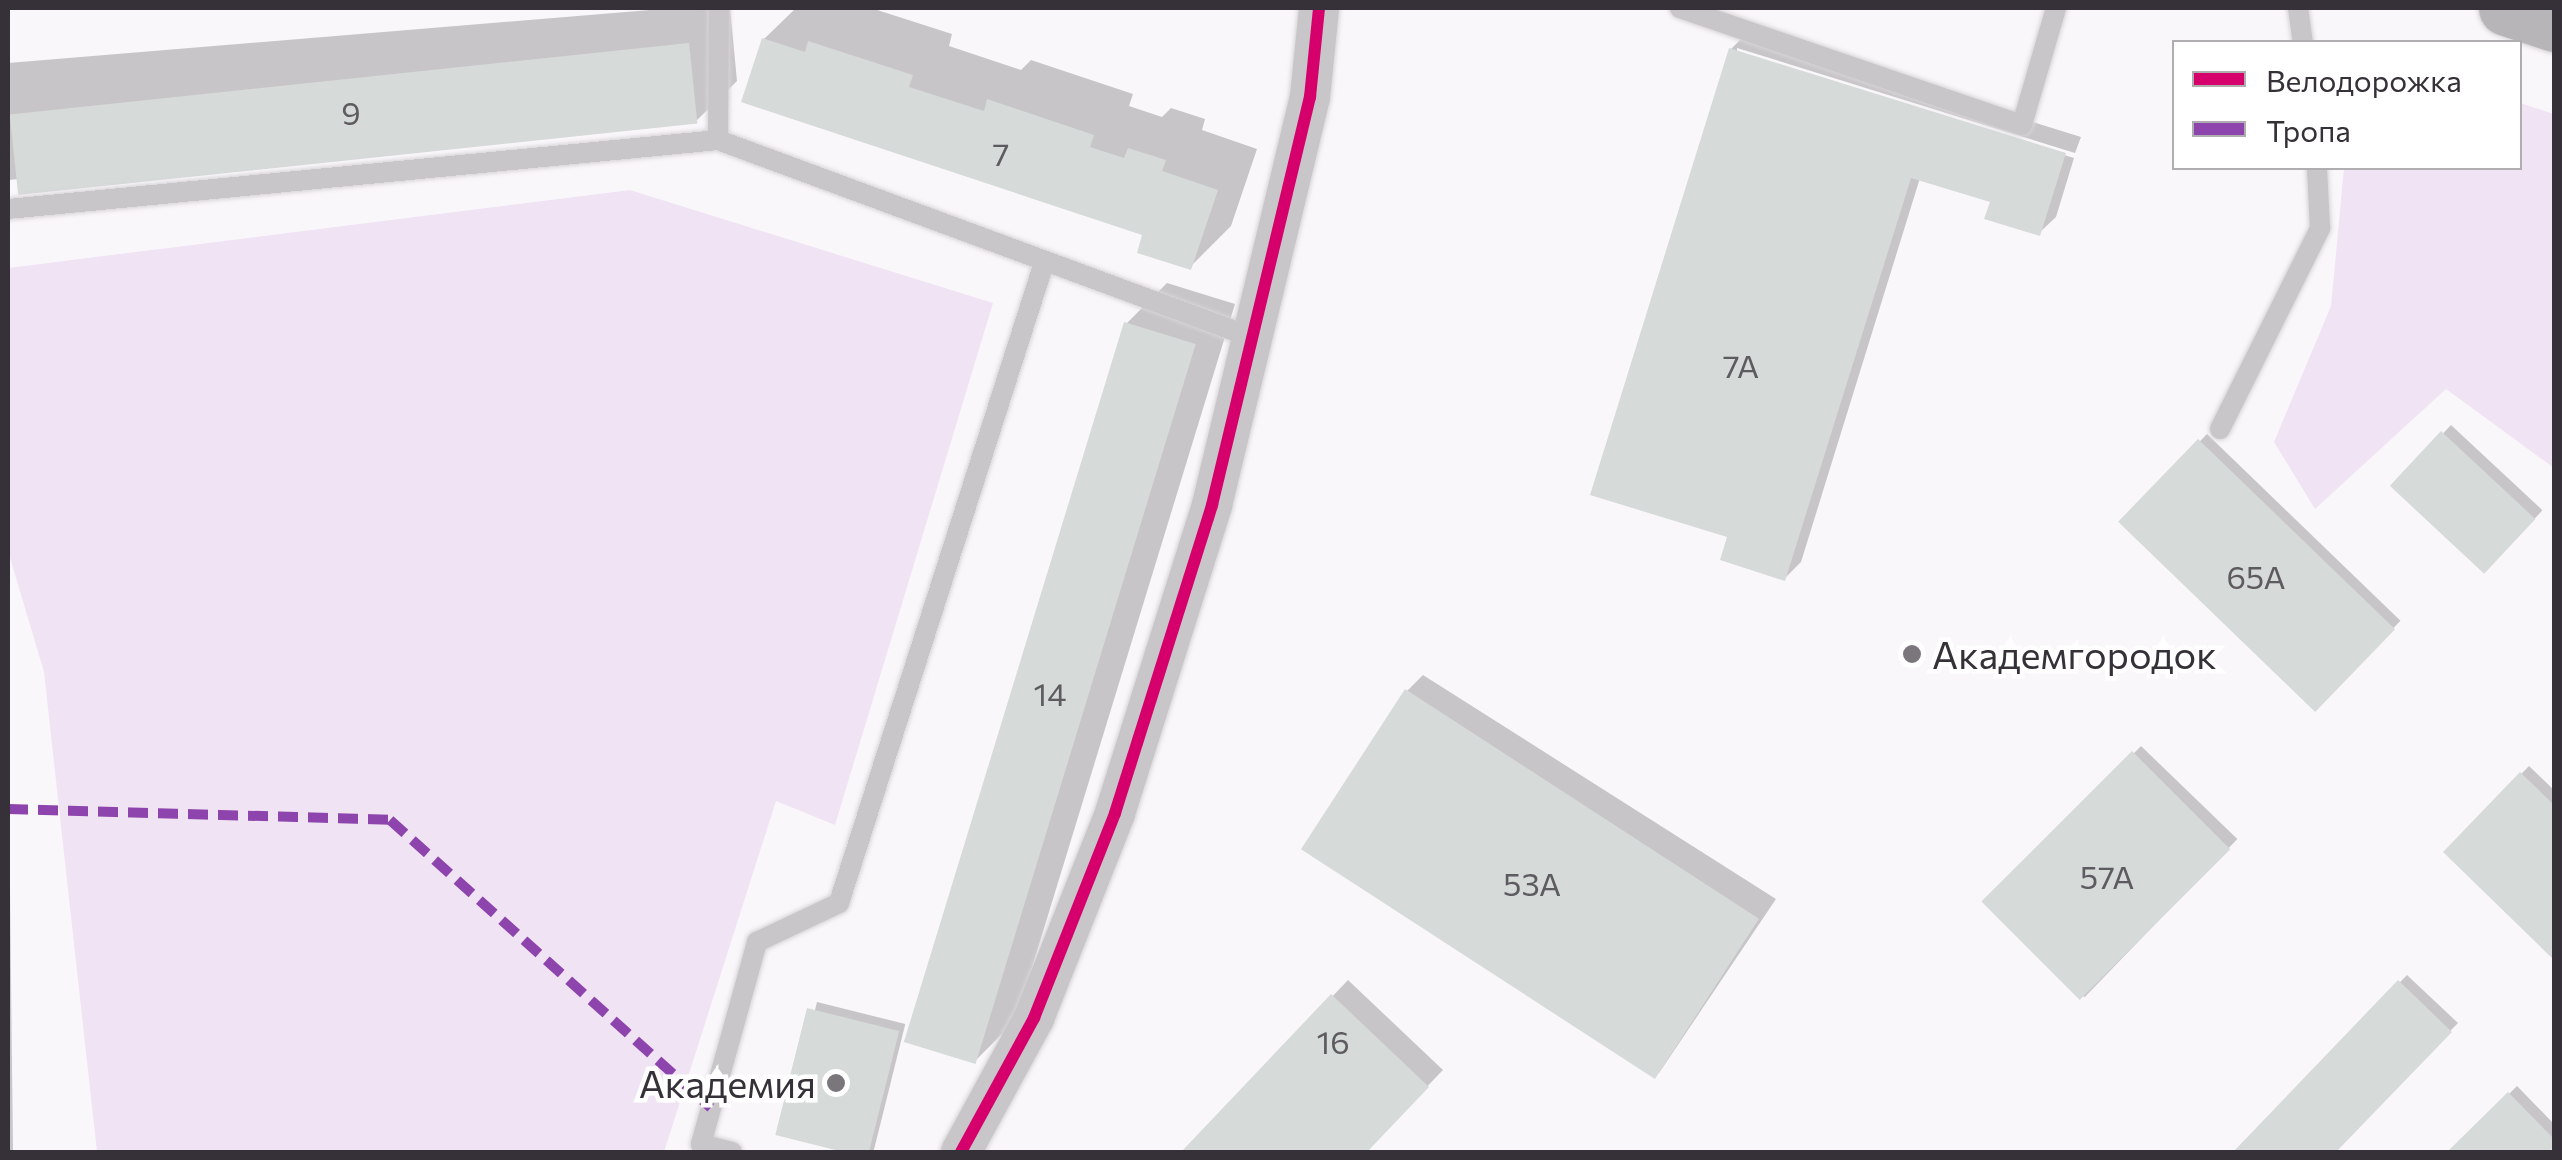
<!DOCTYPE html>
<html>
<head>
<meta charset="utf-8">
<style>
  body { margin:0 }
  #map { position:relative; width:2562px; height:1160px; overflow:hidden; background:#faf7fb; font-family:Commissioner,sans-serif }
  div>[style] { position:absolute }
  .green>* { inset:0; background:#f0e4f4 }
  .shadow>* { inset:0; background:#0003; transform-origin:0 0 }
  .building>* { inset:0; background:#d6dad9; transform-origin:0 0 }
  .roads { filter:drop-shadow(0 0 2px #d7d4d7) drop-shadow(0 0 2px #d7d4d7) }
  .service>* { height:20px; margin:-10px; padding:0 10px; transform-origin:10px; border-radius:10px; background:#c8c6c8 }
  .minor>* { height:40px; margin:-20px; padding:0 20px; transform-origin:20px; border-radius:20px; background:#c8c6c8 }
  .primary>* { height:55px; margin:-27.5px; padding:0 27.5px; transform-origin:27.5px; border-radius:27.5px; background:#b8b5b9 }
  .quiet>* { height:10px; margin-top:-5px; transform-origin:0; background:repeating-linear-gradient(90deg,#8e44ad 0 20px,transparent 0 30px) }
  .cycleway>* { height:12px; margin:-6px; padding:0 6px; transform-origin:6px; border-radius:6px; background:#d6006c }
  .dots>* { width:28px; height:28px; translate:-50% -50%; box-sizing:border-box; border:5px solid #fff; border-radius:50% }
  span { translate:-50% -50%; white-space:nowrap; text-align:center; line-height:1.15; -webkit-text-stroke:9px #fff; paint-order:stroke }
  .number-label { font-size:32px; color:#5e5b60 }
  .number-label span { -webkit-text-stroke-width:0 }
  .poi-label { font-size:38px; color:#363138 }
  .left { translate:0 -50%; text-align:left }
  .right { translate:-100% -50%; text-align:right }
  .frame { position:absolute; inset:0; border:10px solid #363138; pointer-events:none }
  .legend { position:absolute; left:2172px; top:40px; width:350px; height:130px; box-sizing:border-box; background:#fff; border:2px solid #afadaf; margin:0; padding:12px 18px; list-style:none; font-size:30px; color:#363138 }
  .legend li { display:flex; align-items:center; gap:20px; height:50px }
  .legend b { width:50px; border:2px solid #afadaf }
</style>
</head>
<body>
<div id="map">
  <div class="green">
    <i style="clip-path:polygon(2520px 103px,2554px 114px,2554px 468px,2446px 389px,2315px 509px,2274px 442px,2331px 306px,2344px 168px,2520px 168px)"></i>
    <i style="clip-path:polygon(630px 190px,993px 303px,835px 825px,776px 801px,664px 1152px,97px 1152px,44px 672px,8px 551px,8px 268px)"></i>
  </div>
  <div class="shadow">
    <i style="clip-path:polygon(674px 8px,730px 8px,737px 81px,695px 122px,8px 180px,8px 63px)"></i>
    <i style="clip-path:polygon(796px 8px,871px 8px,952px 34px,949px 46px,1021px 70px,1031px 60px,1133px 94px,1129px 106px,1162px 117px,1171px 108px,1205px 119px,1202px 130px,1257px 149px,1231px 226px,1190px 267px,1145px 234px,764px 39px)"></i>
    <i style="clip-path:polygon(1747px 33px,2081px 137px,2075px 153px,1737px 48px,1737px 53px,2074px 158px,2056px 217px,2039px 233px,1993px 200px,1920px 178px,1801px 562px,1785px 578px,1730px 536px,1731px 49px)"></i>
    <i style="clip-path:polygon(1167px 283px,1235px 304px,1016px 1020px,975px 1061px,1126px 324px)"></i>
    <i style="left:2451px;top:425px;width:125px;height:84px;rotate:43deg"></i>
    <i style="left:2207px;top:434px;width:269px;height:123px;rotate:44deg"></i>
    <i style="clip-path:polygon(1423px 675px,1776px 899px,1659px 1073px,1407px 691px)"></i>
    <i style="left:2141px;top:746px;width:134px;height:220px;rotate:44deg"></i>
    <i style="clip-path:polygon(2529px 766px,2554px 790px,2554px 956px,2446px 852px)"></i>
    <i style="clip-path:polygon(9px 800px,13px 1152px,8px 1152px)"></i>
    <i style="clip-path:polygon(2407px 975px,2458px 1023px,2333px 1152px,2236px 1152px)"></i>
    <i style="clip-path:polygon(1348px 980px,1443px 1070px,1364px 1152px,1184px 1152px)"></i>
    <i style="left:817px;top:1002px;width:91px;height:138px;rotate:14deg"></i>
    <i style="clip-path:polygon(2517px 1086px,2554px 1124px,2554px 1146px,2548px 1152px,2451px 1152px)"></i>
  </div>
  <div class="building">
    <i style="clip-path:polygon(762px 38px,805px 52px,808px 41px,913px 75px,909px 87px,984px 111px,987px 99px,1094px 135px,1090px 147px,1124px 158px,1128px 148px,1166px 160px,1162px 171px,1218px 190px,1191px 270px,1137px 253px,1142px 235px,741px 102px)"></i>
    <i style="left:689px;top:43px;width:81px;height:683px;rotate:84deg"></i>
    <i style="clip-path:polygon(1729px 48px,2066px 153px,2040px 236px,1984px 219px,1990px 202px,1911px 178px,1785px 581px,1720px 560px,1727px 537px,1590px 495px)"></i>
    <i style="left:1124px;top:322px;width:75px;height:753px;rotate:17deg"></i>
    <i style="left:2441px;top:431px;width:129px;height:75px;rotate:43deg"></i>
    <i style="left:2198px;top:439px;width:274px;height:115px;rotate:44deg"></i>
    <i style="left:1405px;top:689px;width:422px;height:191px;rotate:33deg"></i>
    <i style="left:2132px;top:751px;width:139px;height:213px;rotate:45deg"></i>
    <i style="clip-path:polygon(2520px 772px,2554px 805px,2554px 960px,2443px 852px)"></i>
    <i style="clip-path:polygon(2398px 980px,2452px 1032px,2336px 1152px,2233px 1152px)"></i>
    <i style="clip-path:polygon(1331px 994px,1429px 1087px,1367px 1152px,1181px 1152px)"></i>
    <i style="left:807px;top:1008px;width:95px;height:131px;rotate:14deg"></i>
    <i style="clip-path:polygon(2508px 1092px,2554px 1139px,2551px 1152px,2447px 1152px)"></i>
  </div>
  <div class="roads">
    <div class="service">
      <i style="left:1680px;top:8px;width:361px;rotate:18.9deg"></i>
      <i style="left:2022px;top:125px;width:122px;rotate:-73.8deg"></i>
      <i style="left:2298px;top:8px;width:34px;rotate:82deg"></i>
      <i style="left:718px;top:140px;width:568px;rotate:20.28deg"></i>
      <i style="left:8px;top:209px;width:713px;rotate:-5.55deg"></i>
      <i style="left:718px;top:140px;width:132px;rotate:-89.6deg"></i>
      <i style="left:2220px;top:429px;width:225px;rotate:-63.5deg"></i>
      <i style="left:2320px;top:228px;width:60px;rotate:-92.9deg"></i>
      <i style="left:732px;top:1152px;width:32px;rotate:-166deg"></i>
      <i style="left:701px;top:1144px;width:210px;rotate:-74.5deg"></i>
      <i style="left:757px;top:942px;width:91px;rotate:-25.4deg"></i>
      <i style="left:839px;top:903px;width:672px;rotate:-72.24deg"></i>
    </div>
    <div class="minor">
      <i style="left:961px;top:1152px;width:153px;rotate:-61.4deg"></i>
      <i style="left:1034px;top:1018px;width:220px;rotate:-68.4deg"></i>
      <i style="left:1115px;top:813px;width:323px;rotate:-72.5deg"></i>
      <i style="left:1212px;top:505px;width:420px;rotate:-76.5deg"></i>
      <i style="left:1310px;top:97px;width:89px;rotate:-84.2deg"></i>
    </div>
    <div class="primary">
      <i style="left:2506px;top:8px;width:51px;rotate:18.4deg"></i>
    </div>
  </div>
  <div class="quiet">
    <i style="left:8px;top:809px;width:382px;rotate:1.6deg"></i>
    <i style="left:390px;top:820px;width:431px;rotate:41.9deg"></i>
  </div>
  <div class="cycleway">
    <i style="left:961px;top:1152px;width:153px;rotate:-61.4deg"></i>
    <i style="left:1034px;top:1018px;width:220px;rotate:-68.4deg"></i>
    <i style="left:1115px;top:813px;width:323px;rotate:-72.5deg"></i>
    <i style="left:1212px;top:505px;width:420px;rotate:-76.5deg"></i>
    <i style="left:1310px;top:97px;width:89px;rotate:-84.2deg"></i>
  </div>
  <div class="dots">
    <i style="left:1912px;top:654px;background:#7b767c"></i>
    <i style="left:836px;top:1083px;background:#7b767c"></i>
  </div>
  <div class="number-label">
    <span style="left:351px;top:112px">9</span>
    <span style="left:1001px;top:153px">7</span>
    <span style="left:1741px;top:365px">7А</span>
    <span style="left:2256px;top:576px">65А</span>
    <span style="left:1050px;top:693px">14</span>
    <span style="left:2107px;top:876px">57А</span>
    <span style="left:1532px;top:883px">53А</span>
    <span style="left:1333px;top:1041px">16</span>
  </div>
  <div class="poi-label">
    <span class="left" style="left:1932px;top:654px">Академгородок</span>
    <span class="right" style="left:816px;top:1083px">Академия</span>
  </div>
  <div class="frame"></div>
  <ul class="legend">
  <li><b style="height:12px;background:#d6006c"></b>Велодорожка</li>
  <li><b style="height:12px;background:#8e44ad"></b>Тропа</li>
  </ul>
</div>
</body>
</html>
